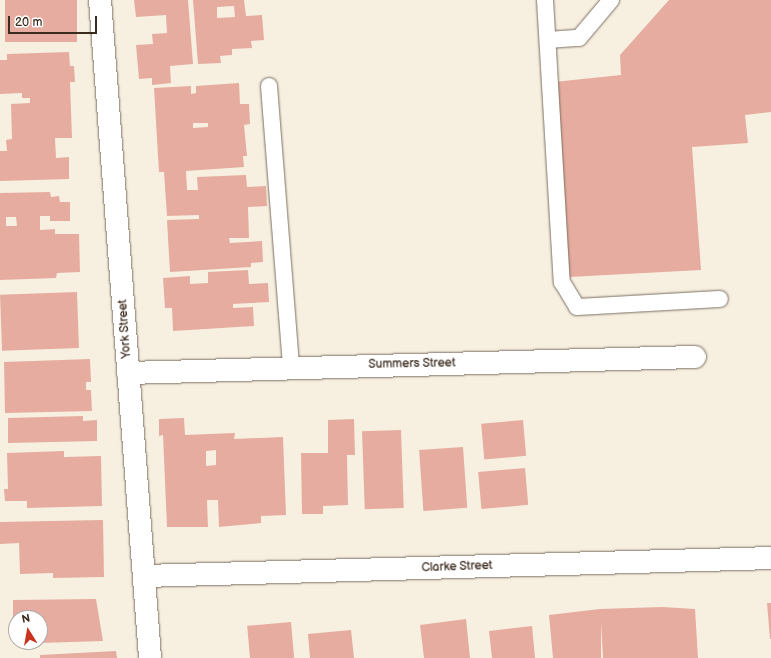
<!DOCTYPE html>
<html>
<head>
<meta charset="utf-8">
<style>
  body { margin:0 }
  #map { position:relative; width:771px; height:658px; overflow:hidden; background:#f7f0e1; font-family:"Balsamiq Sans",sans-serif }
  div>[style] { position:absolute }
  .building>* { inset:0; background:#e6ac9f; transform-origin:0 0 }
  .roads { filter:drop-shadow(0 0 1px #7d6f62) drop-shadow(0 0 1px #7d6f62) }
  .lane>* { height:16px; margin:-8px; padding:0 8px; transform-origin:8px; border-radius:8px; background:#fff }
  .street>* { height:22px; margin:-11px; padding:0 11px; transform-origin:11px; border-radius:11px; background:#fff }
  span { translate:-50% -50%; white-space:nowrap; text-align:center; line-height:1.15; -webkit-text-stroke:3px #fff; paint-order:stroke }
  .street-label { font-size:12px; color:#3b2a1e }
  .north { position:absolute; left:8px; top:610px; width:40px; height:40px; box-sizing:border-box; background:#fff; border:1px solid #b1aaa5; border-radius:50%; rotate:349deg; font-size:11px; font-weight:700; line-height:16px; text-align:center; color:#3b2a1e }
  .north::after { content:''; display:block; margin:auto; width:14px; height:18px; background:#c8321e; clip-path:polygon(50% 0,100% 100%,50% 72%,0 100%) }
  .scale { position:absolute; left:8px; top:16px; width:89px; height:18px; box-sizing:border-box; border:2px solid #3b2a1e; border-top:0; padding-left:5px; font-size:12px; line-height:14px; white-space:nowrap; color:#3b2a1e; -webkit-text-stroke:3px #fff; paint-order:stroke }
</style>
</head>
<body>
<div id="map">
  <div class="building">
    <i style="left:5px;top:0;width:72px;height:42px"></i>
    <i style="clip-path:polygon(134px 0,188px 0,193px 64px,170px 66px,171px 83px,152px 85px,152px 78px,139px 79px,136px 45px,153px 44px,152px 34px,167px 33px,166px 15px,136px 17px)"></i>
    <i style="clip-path:polygon(evenodd,193px 0,244px 0,246px 16px,262px 15px,264px 40px,251px 41px,252px 48px,232px 49px,232px 55px,220px 56px,221px 63px,198px 64px,193px 0,234px 6px,235px 17px,217px 18px,217px 7px,234px 6px)"></i>
    <i style="clip-path:polygon(669px 0,771px 0,771px 112px,745px 115px,748px 143px,692px 147px,701px 270px,569px 277px,554px 82px,621px 75px,620px 55px)"></i>
    <i style="clip-path:polygon(69px 52px,70px 66px,74px 66px,75px 82px,70px 82px,72px 138px,55px 138px,56px 158px,69px 157px,69px 179px,0 181px,0 151px,7px 151px,6px 140px,12px 139px,11px 104px,30px 103px,30px 98px,22px 98px,22px 93px,0 94px,0 60px,7px 60px,7px 54px)"></i>
    <i style="clip-path:polygon(evenodd,239px 83px,240px 104px,249px 104px,250px 124px,244px 125px,247px 156px,243px 156px,244px 167px,186px 171px,187px 190px,198px 190px,197px 177px,246px 175px,247px 187px,266px 186px,267px 206px,248px 207px,249px 238px,229px 238px,230px 243px,262px 241px,263px 262px,251px 263px,251px 267px,170px 272px,167px 220px,199px 219px,199px 215px,167px 216px,164px 172px,159px 172px,154px 88px,191px 86px,191px 94px,196px 93px,196px 86px,239px 83px,193px 123px,208px 123px,208px 127px,193px 128px,193px 123px)"></i>
    <i style="clip-path:polygon(evenodd,50px 192px,51px 197px,59px 196px,60px 202px,70px 202px,70px 221px,50px 221px,50px 216px,40px 216px,40px 230px,55px 229px,55px 234px,79px 234px,80px 272px,57px 273px,56px 278px,0 280px,0 193px,50px 192px,6px 217px,16px 217px,17px 226px,6px 226px,6px 217px)"></i>
    <i style="clip-path:polygon(248px 270px,249px 284px,268px 283px,269px 302px,233px 304px,233px 308px,253px 307px,254px 326px,173px 331px,172px 308px,165px 308px,163px 278px,190px 276px,190px 284px,208px 283px,208px 272px)"></i>
    <i style="left:77px;top:292px;width:56px;height:77px;rotate:88deg"></i>
    <i style="clip-path:polygon(90px 359px,91px 382px,86px 382px,86px 390px,91px 390px,92px 411px,5px 413px,4px 362px)"></i>
    <i style="clip-path:polygon(83px 416px,83px 421px,97px 420px,97px 441px,8px 443px,8px 418px)"></i>
    <i style="clip-path:polygon(evenodd,184px 418px,185px 435px,235px 433px,234px 439px,283px 437px,286px 515px,261px 516px,261px 523px,219px 527px,218px 500px,207px 500px,208px 527px,167px 527px,163px 435px,159px 436px,159px 419px,184px 418px,216px 450px,216px 465px,206px 466px,206px 451px,216px 450px)"></i>
    <i style="clip-path:polygon(354px 419px,355px 455px,347px 455px,348px 505px,323px 506px,323px 514px,302px 514px,301px 453px,328px 453px,328px 420px)"></i>
    <i style="left:523px;top:420px;width:36px;height:42px;rotate:85deg"></i>
    <i style="left:401px;top:430px;width:78px;height:39px;rotate:88deg"></i>
    <i style="left:463px;top:447px;width:61px;height:44px;rotate:86deg"></i>
    <i style="clip-path:polygon(64px 451px,64px 457px,101px 456px,102px 506px,27px 508px,27px 501px,5px 501px,4px 489px,8px 489px,7px 453px)"></i>
    <i style="left:525px;top:468px;width:37px;height:47px;rotate:85deg"></i>
    <i style="clip-path:polygon(103px 520px,104px 577px,53px 578px,53px 573px,20px 574px,19px 543px,0 544px,0 522px)"></i>
    <i style="clip-path:polygon(96px 599px,103px 641px,40px 643px,40px 618px,16px 618px,16px 642px,38px 643px,13px 644px,13px 600px)"></i>
    <i style="clip-path:polygon(767px 603px,771px 603px,771px 639px,770px 639px)"></i>
    <i style="clip-path:polygon(662px 607px,695px 609px,698px 658px,603px 658px,601px 622px,601px 658px,553px 658px,549px 615px,600px 609px)"></i>
    <i style="clip-path:polygon(466px 619px,470px 658px,424px 658px,420px 625px)"></i>
    <i style="left:291px;top:622px;width:36px;height:44px;rotate:85deg"></i>
    <i style="clip-path:polygon(532px 626px,535px 658px,492px 658px,489px 631px)"></i>
    <i style="clip-path:polygon(351px 630px,354px 658px,310px 658px,308px 634px)"></i>
    <i style="clip-path:polygon(116px 651px,117px 658px,40px 658px,40px 655px)"></i>
  </div>
  <div class="roads">
    <div class="lane">
      <i style="left:545px;top:0;width:283px;rotate:86.6deg"></i>
      <i style="left:562px;top:282px;width:29px;rotate:59deg"></i>
      <i style="left:577px;top:307px;width:143px;rotate:-3.2deg"></i>
      <i style="left:548px;top:40px;width:31px;rotate:-4deg"></i>
      <i style="left:579px;top:38px;width:50px;rotate:-49.9deg"></i>
      <i style="left:269px;top:86px;width:282px;rotate:85.5deg"></i>
    </div>
    <div class="street">
      <i style="left:100px;top:0;width:660px;rotate:85.65deg"></i>
      <i style="left:128px;top:373px;width:567px;rotate:-1.62deg"></i>
      <i style="left:144px;top:576px;width:627px;rotate:-1.64deg"></i>
    </div>
  </div>
  <div class="street-label">
    <span style="left:125px;top:329px;rotate:-94deg">York Street</span>
    <span style="left:412px;top:364px;rotate:-1deg">Summers Street</span>
    <span style="left:457px;top:567px;rotate:-2deg">Clarke Street</span>
  </div>
  <div class="north">N</div>
  <div class="scale">20 m</div>
</div>
</body>
</html>
